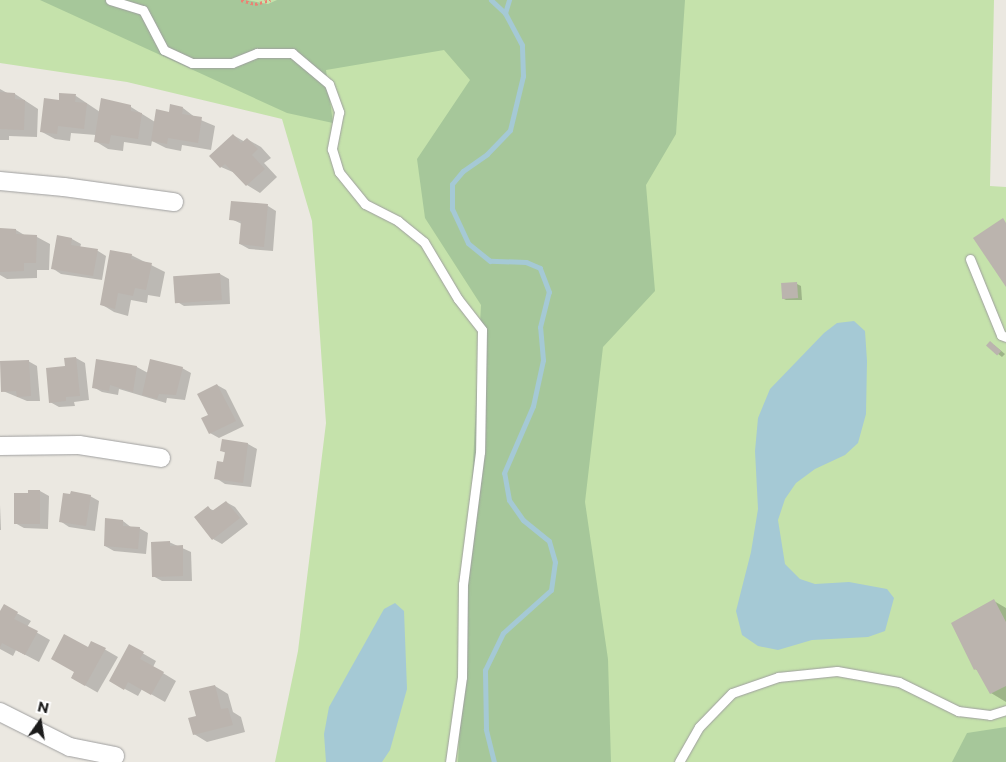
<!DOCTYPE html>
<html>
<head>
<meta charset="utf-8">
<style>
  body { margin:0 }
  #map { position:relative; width:1006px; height:762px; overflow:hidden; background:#ebe8e1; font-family:Montserrat,sans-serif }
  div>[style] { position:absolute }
  .grass>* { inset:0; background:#c5e2ab }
  .forest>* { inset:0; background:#a6c79a }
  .water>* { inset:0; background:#a5c9d5 }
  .shadow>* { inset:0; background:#0003; transform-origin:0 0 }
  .stream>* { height:5px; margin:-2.5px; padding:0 2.5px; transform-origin:2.5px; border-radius:2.5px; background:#a5c9d5 }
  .building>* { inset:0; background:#bbb4ae; transform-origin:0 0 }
  .path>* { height:3px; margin-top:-1.5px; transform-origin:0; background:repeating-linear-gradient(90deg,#eb8273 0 2.5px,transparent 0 5px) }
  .roads { filter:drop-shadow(0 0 1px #9f9f9f) drop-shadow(0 0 1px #9f9f9f) }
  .lane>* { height:9px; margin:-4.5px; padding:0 4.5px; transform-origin:4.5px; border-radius:4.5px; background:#fff }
  .street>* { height:18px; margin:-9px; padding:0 9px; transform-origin:9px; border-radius:9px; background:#fff }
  span { translate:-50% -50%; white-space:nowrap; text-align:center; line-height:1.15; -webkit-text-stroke:4px #fff; paint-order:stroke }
  .north { position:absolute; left:15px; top:697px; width:50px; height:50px; -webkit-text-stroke:4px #fff; paint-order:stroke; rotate:13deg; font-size:14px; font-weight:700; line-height:20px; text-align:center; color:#1b1b1b }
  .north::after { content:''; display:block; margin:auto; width:18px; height:22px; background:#1b1b1b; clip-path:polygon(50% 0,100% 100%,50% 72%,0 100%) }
</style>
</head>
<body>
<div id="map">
  <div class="grass">
    <i style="clip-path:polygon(0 0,994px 0,990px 186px,1006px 187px,1006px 762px,275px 762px,298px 651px,326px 423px,312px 221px,282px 119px,127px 82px,0 63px)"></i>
  </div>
  <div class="forest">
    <i style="clip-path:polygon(40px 0,246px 0,268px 4px,277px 0,685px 0,676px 134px,646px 185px,655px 291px,603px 347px,585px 502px,608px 659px,611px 762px,458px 762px,481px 305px,425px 218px,417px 159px,470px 80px,444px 50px,326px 70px,333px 123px,287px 113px)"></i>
    <i style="clip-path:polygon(1006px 727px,1006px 762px,952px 762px,967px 733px)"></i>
  </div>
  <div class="water">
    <i style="clip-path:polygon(854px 321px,865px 331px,867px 361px,866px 414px,858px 443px,845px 455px,815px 469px,796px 483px,785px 499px,778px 520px,785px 564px,800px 579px,815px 584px,849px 582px,887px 589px,894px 598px,885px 631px,868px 637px,812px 640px,778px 650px,758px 646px,742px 635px,736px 611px,751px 552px,758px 509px,755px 451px,758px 418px,770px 389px,824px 333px,837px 323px)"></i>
    <i style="clip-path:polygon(395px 603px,404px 611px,407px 689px,390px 750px,382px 762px,326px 762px,324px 734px,329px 707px,384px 609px)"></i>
  </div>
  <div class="shadow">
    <i style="clip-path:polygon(0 89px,9px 94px,15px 94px,38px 109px,37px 137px,9px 136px,9px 140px,0 140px)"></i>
    <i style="clip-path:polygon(76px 96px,100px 112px,131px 107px,155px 122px,183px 108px,196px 118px,215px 126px,211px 150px,182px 145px,181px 151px,166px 148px,152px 141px,151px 146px,124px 142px,123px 151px,108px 149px,95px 141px,96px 135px,71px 133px,70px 141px,55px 139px,42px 132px,60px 101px)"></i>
    <i style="clip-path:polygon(233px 135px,245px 142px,247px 139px,261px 147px,271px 158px,264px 163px,277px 177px,260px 193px,247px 185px,235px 173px,221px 167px)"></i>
    <i style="clip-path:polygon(268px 206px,276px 211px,273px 251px,249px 249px,240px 244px,242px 224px,231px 219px)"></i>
    <i style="clip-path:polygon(0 230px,16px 230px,26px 236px,37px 237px,50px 244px,49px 270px,37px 270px,37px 278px,7px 279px,0 275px)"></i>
    <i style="clip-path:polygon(58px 237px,72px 239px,81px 244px,80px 248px,98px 251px,106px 256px,102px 280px,61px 274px,52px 268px)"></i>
    <i style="clip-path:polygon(131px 255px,165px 272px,160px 297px,148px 295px,147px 303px,131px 300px,128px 316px,114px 312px,101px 304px)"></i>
    <i style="clip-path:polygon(220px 274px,229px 279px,230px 304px,184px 306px,176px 301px)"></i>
    <i style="clip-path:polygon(782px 284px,797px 284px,801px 286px,802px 300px,786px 300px,782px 298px)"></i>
    <i style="clip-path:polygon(994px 345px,1005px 354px,1002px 357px,988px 346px)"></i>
    <i style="clip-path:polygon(76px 358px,85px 363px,89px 400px,74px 402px,75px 406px,59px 407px,50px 402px,66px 368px)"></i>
    <i style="clip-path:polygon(97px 360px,137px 367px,148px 373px,182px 368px,191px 373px,185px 400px,167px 398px,166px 403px,119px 389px,118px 395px,102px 392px,93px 387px)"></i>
    <i style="clip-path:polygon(28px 361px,37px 366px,40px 401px,27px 401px,3px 391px)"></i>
    <i style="clip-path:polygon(217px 385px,226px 390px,244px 426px,219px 438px,210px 433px,210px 415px)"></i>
    <i style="clip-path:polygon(223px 440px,248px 444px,257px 449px,251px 487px,225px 484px,216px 478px,224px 464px,226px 453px,222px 451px)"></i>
    <i style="clip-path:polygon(40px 491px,49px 496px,48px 529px,24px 528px,15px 523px,29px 494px)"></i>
    <i style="clip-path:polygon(90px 496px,99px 501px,95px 531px,69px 527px,60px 521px)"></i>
    <i style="clip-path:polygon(226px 502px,235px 507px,248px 524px,222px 544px,213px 539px,196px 517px,208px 508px,215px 511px)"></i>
    <i style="clip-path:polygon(0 505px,1px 530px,0 530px)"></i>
    <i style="clip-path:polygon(123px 521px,132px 528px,139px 528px,148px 533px,146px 554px,114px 551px,105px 546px)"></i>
    <i style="clip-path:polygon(169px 542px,191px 552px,192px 581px,162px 581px,153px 576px)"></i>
    <i style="clip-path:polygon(994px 601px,1006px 608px,1006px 702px,991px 693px,979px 671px,975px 669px)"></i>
    <i style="clip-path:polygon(4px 606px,31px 621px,27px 627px,50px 640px,39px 662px,16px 650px,13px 656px,0 649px,0 614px)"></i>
    <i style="left:92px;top:642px;width:30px;height:41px;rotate:30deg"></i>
    <i style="clip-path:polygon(130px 646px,156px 661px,153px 667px,176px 681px,165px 702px,142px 689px,138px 696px,110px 681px)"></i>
    <i style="clip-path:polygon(215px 686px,228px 694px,233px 712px,241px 717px,245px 732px,207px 742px,194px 734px,197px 717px)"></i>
  </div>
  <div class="stream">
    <i style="left:491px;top:0;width:19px;rotate:43deg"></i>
    <i style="left:494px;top:762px;width:34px;rotate:-104deg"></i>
    <i style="left:486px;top:729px;width:59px;rotate:-91deg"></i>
    <i style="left:485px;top:670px;width:41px;rotate:-64.1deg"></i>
    <i style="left:503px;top:633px;width:64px;rotate:-41.9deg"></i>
    <i style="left:551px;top:590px;width:28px;rotate:-82deg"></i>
    <i style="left:555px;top:562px;width:22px;rotate:-106deg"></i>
    <i style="left:549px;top:541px;width:33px;rotate:-141deg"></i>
    <i style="left:523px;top:520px;width:24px;rotate:-125deg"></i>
    <i style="left:509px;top:500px;width:27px;rotate:-100deg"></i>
    <i style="left:504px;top:473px;width:73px;rotate:-66.6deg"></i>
    <i style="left:533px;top:406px;width:47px;rotate:-77.7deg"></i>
    <i style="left:543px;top:360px;width:33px;rotate:-95deg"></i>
    <i style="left:540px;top:327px;width:36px;rotate:-76deg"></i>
    <i style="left:549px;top:292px;width:26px;rotate:-111deg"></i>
    <i style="left:540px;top:268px;width:15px;rotate:-157deg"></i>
    <i style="left:526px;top:262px;width:36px;rotate:-178deg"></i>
    <i style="left:490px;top:261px;width:28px;rotate:-141deg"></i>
    <i style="left:468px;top:243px;width:38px;rotate:-115deg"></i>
    <i style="left:452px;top:209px;width:25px;rotate:-90deg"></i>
    <i style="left:452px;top:184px;width:17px;rotate:-50deg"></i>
    <i style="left:463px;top:171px;width:29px;rotate:-35deg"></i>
    <i style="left:487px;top:154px;width:33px;rotate:-46deg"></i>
    <i style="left:510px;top:130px;width:56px;rotate:-76.5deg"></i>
    <i style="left:523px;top:76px;width:31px;rotate:-92deg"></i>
    <i style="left:522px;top:45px;width:36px;rotate:-118deg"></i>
    <i style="left:505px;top:13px;width:14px;rotate:-73deg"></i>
  </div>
  <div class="building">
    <i style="clip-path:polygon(0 92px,15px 93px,15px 99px,25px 100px,24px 130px,0 129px)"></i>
    <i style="clip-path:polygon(59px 93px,76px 94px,75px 102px,87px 103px,84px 129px,58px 126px,57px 134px,40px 132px,44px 98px,59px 100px)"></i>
    <i style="clip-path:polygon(101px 98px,131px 105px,131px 111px,142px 113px,138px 139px,111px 135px,109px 144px,94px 142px)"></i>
    <i style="clip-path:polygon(170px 104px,183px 107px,182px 114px,202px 117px,198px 143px,168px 138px,167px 144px,151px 141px,156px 109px,169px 112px)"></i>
    <i style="clip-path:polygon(233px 134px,241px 143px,247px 138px,258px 149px,252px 155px,265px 169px,246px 186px,225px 164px,220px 168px,209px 156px)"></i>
    <i style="clip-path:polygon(231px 201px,268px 204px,264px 247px,239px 244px,241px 221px,229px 220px)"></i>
    <i style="clip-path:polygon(1003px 218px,1006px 223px,1006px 287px,973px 238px)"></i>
    <i style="clip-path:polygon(0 228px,16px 229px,16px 234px,37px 235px,36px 263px,24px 263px,24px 271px,0 272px)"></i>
    <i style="clip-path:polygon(57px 235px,72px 238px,71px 245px,98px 249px,93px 276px,51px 269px)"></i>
    <i style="clip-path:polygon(110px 250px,132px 254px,131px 259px,152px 263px,146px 290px,135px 288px,133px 296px,118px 293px,115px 309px,100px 305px)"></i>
    <i style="left:220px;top:273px;width:27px;height:47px;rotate:86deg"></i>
    <i style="left:797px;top:282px;width:16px;height:16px;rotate:86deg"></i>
    <i style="left:990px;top:341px;width:15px;height:6px;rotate:42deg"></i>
    <i style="clip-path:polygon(76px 357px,80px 396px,66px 397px,66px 401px,49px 403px,46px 368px,65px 366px,64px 358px)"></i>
    <i style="clip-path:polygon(96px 359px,137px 366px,133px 392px,110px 385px,109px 391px,92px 388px)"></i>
    <i style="clip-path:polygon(150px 359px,183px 367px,176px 395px,159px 394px,157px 399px,142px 395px)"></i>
    <i style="clip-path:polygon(29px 360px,31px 396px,17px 397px,16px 391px,1px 392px,0 361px)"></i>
    <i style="clip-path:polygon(217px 384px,236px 421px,209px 434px,201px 418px,208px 415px,197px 394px)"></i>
    <i style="clip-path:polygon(222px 439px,248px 443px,243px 483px,214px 479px,217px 461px,223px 462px,225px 452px,220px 451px)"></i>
    <i style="clip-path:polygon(28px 490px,40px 490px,40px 524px,14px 524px,14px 493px,28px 493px)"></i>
    <i style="clip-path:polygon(71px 491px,91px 495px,86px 526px,59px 522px,63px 493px,70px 494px)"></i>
    <i style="clip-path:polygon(226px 501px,240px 518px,212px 540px,194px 517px,208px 506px,212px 511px)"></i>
    <i style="clip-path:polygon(105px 518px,123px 520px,123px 526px,140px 527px,138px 549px,104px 546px)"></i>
    <i style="clip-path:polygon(170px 541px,170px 546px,183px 545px,183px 576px,152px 577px,151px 542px)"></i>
    <i style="clip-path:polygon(994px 599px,1006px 622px,1006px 686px,990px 694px,976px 669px,974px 670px,951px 623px)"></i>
    <i style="clip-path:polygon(4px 604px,18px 612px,14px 619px,38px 631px,25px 655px,2px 643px,0 647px,0 611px)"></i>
    <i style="clip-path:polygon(64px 634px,88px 647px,91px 641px,106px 648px,85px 686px,71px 678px,74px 672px,51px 659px)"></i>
    <i style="clip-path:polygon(129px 644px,144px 652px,140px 659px,164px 672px,151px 695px,128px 682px,124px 690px,109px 681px)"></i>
    <i style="clip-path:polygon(215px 685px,221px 709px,228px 708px,233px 725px,193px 735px,188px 718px,196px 716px,189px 691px)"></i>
  </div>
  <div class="path">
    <i style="left:241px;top:0;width:15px;rotate:16deg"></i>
    <i style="left:255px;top:4px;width:16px;rotate:-14deg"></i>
  </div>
  <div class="roads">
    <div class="lane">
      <i style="left:110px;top:0;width:34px;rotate:17deg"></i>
      <i style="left:143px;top:10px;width:45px;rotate:62.3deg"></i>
      <i style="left:164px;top:50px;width:31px;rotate:25deg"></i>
      <i style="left:192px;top:63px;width:40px"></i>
      <i style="left:232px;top:63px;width:27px;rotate:-22deg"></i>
      <i style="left:257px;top:53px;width:35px"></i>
      <i style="left:292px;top:53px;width:48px;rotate:40deg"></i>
      <i style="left:329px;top:84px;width:30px;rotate:70deg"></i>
      <i style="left:339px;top:112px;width:38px;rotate:101deg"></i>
      <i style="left:332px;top:149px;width:24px;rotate:73deg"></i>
      <i style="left:339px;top:172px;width:41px;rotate:50.9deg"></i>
      <i style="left:365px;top:204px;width:37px;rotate:27deg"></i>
      <i style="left:398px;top:221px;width:33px;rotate:39deg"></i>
      <i style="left:424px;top:242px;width:66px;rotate:59.2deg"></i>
      <i style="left:458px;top:299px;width:39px;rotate:52deg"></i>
      <i style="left:482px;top:330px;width:122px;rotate:90.9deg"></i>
      <i style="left:480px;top:452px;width:133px;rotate:97.3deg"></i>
      <i style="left:463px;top:584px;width:93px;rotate:90.6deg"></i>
      <i style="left:462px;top:677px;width:86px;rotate:98deg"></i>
      <i style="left:970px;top:259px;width:82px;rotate:67.8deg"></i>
      <i style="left:1001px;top:335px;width:5px;rotate:22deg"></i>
      <i style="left:679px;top:762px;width:40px;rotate:-60.3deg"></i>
      <i style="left:699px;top:727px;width:47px;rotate:-45.9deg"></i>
      <i style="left:732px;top:693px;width:49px;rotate:-19.2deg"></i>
      <i style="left:778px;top:677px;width:59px;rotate:-5.8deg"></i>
      <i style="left:837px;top:671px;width:63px;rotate:10.1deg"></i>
      <i style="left:899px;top:682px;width:66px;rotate:26.2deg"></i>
      <i style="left:958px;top:711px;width:32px;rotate:7deg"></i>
      <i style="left:990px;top:715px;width:17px;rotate:-17deg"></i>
    </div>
    <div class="street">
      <i style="left:0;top:181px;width:64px;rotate:5.4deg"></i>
      <i style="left:64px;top:187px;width:111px;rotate:7.8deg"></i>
      <i style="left:0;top:446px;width:79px;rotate:-0.7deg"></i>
      <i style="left:79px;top:445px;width:83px;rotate:9deg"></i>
      <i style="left:0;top:712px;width:78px;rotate:26.6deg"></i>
      <i style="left:70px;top:747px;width:46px;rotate:11.3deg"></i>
    </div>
  </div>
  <div class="north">N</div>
</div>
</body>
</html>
